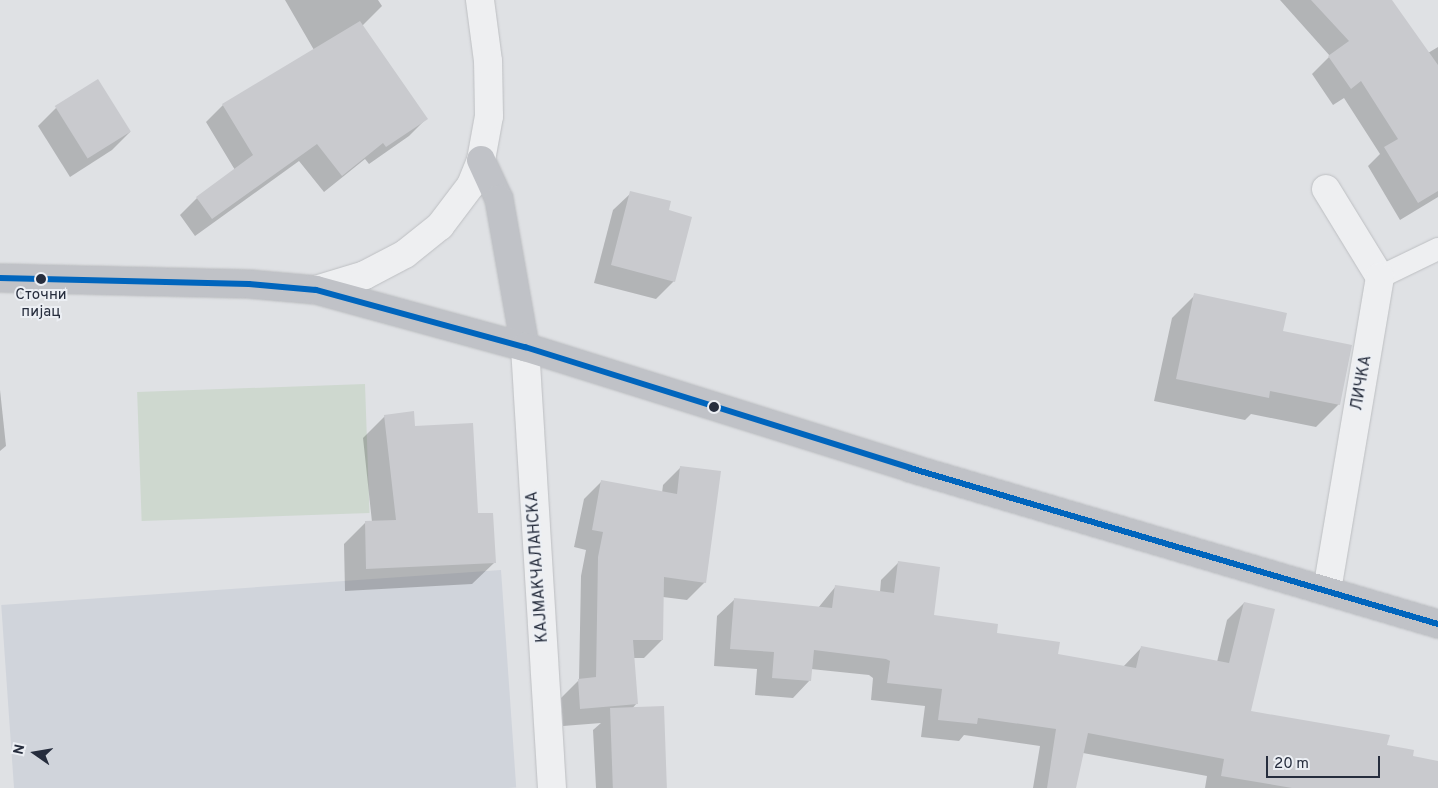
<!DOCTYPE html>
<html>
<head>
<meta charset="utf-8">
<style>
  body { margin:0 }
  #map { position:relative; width:1438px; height:788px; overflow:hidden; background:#dfe1e4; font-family:Overpass,sans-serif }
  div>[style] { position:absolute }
  .built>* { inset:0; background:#d0d4db; transform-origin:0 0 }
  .green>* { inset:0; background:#ced8cf; transform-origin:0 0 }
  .shadow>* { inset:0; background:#0003 }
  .building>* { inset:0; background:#c9cace; transform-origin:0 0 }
  .roads { filter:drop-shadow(0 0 1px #bdbfc2) drop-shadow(0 0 1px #bdbfc2) }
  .service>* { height:22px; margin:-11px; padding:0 11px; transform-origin:11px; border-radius:11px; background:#eeeff1 }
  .minor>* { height:28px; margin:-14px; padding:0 14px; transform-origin:14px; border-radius:14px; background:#eeeff1 }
  .tertiary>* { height:28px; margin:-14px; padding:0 14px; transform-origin:14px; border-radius:14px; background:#eeeff1 }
  .secondary>* { height:28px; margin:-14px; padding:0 14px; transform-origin:14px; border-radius:14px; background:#c0c2c7 }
  .bus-1>* { height:6px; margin:-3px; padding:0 3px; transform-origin:3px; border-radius:3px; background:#0065bd }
  .dots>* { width:14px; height:14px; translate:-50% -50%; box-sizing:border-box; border:2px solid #eceff4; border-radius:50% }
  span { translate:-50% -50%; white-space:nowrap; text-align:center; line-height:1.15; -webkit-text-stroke:4px #eceff4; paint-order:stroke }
  .bus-label { font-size:15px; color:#262d3d }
  .street-label { font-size:16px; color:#262d3d }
  .north { position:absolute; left:10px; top:728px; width:50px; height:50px; -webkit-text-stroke:4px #eceff4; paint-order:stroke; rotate:283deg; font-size:14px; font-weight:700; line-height:20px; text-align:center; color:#262d3d }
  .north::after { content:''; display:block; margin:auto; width:18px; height:22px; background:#262d3d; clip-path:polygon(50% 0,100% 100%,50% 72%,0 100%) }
  .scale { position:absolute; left:1266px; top:756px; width:114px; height:22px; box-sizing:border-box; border:2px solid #262d3d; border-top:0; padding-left:6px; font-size:15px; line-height:18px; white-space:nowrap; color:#262d3d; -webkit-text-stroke:4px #eceff4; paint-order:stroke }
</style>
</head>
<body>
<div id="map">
  <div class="built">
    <i style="left:501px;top:570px;width:218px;height:501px;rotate:86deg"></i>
  </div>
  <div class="green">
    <i style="left:365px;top:384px;width:129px;height:228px;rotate:88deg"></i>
  </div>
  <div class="shadow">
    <i style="clip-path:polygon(285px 0,378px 0,382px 6px,362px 26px,426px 119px,409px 136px,369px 164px,365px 159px,324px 192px,299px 161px,195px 236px,180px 215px,197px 198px,235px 170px,206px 122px,223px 105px,314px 50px)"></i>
    <i style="clip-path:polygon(1280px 0,1371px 0,1428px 53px,1438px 47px,1438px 197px,1400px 220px,1368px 166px,1380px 154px,1344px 98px,1333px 105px,1312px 74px,1330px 56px)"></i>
    <i style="clip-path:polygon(97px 81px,130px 132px,112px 150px,70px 177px,38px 126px,56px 108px)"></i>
    <i style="clip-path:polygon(631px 193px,667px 211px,674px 281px,656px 299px,594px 283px,613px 210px)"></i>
    <i style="clip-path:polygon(1195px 295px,1282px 332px,1339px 404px,1316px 427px,1251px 414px,1245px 420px,1154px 401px,1172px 318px)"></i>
    <i style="clip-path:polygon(0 390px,6px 446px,0 451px)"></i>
    <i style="clip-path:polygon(385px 416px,414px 428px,477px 515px,494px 563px,472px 584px,345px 591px,344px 544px,366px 522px,372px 522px,363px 438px)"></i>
    <i style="clip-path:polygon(681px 467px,705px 582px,687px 600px,663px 597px,662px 640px,644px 658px,633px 658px,637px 703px,630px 711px,665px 788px,596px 788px,593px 730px,601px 723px,563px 726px,561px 698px,579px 680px,581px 576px,586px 550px,574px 547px,584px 499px,602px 481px,662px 493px,663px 485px)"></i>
    <i style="clip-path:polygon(898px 563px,933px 616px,1056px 655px,1123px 667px,1141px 648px,1217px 662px,1227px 620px,1244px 603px,1249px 712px,1386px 746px,1411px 757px,1438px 763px,1438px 788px,1205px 788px,1207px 776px,1083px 753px,1075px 788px,1033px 788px,1040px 746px,964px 735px,959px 741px,921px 737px,925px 706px,871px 700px,873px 678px,869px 675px,811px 669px,810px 680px,793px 698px,755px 695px,757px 669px,714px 666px,717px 616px,735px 599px,818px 608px,836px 586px,880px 592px,881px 580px)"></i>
  </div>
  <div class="building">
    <i style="clip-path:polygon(1311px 0,1392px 0,1438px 65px,1438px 191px,1418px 203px,1384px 147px,1398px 139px,1361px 81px,1351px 89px,1328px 56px,1349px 41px)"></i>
    <i style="clip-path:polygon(360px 21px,428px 119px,386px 147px,383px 143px,342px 176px,317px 144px,212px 219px,196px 197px,253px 155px,222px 104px)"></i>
    <i style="left:98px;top:79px;width:62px;height:51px;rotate:58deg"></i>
    <i style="clip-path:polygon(630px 191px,671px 201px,669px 210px,692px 217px,675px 282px,611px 265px)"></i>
    <i style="clip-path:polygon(1194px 293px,1287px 313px,1283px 331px,1352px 345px,1340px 405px,1270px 391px,1269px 398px,1176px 379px)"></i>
    <i style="clip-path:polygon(414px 411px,415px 426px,473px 423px,478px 513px,493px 513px,496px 563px,366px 569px,365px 521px,396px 520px,384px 415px)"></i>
    <i style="clip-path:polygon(680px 466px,721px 471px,706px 583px,664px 577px,663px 640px,633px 640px,638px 704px,580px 709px,578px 679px,596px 677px,598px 557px,603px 532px,592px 530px,601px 480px,677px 494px)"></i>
    <i style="clip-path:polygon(898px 561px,940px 567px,934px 615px,998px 624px,997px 633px,1060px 642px,1058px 654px,1136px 668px,1141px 646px,1229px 663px,1244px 602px,1275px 609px,1251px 711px,1390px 735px,1387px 745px,1414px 750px,1413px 756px,1438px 761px,1438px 788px,1292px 788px,1221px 776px,1224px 759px,1088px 733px,1076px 788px,1047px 788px,1056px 729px,978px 718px,977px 724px,938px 720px,942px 689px,887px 683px,890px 661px,886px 659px,814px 650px,811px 681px,772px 678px,774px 652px,730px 649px,734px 598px,832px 608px,835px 585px,894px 593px)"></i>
    <i style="left:664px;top:706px;width:82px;height:54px;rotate:88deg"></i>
  </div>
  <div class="roads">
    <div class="service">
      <i style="left:1380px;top:277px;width:64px;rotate:-25.8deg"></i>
    </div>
    <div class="minor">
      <i style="left:1326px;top:189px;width:103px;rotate:58.5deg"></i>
      <i style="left:1380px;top:277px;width:318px;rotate:99.6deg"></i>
      <i style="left:525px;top:347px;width:442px;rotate:86.5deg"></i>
    </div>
    <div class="tertiary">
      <i style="left:316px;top:290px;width:51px;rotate:-17deg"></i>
      <i style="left:365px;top:275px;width:45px;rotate:-27.7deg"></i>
      <i style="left:405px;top:254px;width:45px;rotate:-38.7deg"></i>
      <i style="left:440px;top:226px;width:51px;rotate:-52.9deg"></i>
      <i style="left:471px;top:185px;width:27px;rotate:-68deg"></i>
      <i style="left:481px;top:160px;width:45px;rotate:-79.7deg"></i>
      <i style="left:489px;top:116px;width:55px;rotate:-91deg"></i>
      <i style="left:488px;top:61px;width:62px;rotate:-97.5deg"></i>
    </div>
    <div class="secondary">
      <i style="left:481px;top:160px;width:43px;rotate:65.2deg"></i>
      <i style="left:499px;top:199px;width:150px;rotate:80deg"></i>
      <i style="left:0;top:278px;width:249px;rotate:1.4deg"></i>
      <i style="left:249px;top:284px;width:67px;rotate:5.1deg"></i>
      <i style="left:316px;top:290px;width:217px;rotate:15.3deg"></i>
      <i style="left:525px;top:347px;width:404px;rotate:17.4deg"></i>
      <i style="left:910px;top:468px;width:551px;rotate:16.46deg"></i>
    </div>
  </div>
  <div class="bus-1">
    <i style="left:0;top:278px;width:249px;rotate:1.4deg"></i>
    <i style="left:249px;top:284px;width:67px;rotate:5.1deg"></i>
    <i style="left:316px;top:290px;width:217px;rotate:15.3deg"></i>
    <i style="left:525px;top:347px;width:404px;rotate:17.4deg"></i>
    <i style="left:910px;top:468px;width:551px;rotate:16.46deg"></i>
  </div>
  <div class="dots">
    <i style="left:41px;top:279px;background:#262d3d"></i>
    <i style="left:714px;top:407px;background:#262d3d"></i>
  </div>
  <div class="bus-label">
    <span style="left:41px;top:304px">Сточни<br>пијац</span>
  </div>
  <div class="street-label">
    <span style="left:1362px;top:383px;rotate:-80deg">ЛИЧКА</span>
    <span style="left:538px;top:567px;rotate:-94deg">КАЈМАКЧАЛАНСКА</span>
  </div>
  <div class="north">N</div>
  <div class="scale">20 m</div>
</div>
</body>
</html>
